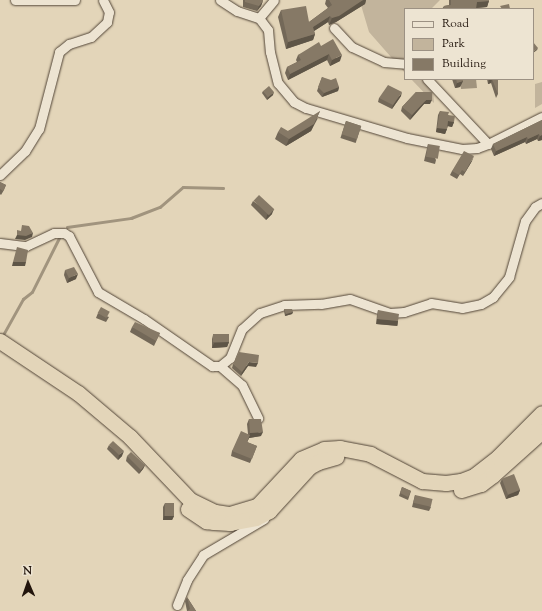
<!DOCTYPE html>
<html>
<head>
<meta charset="utf-8">
<style>
  body { margin:0 }
  #map { position:relative; width:542px; height:611px; overflow:hidden; background:#e3d5b9; font-family:"Sorts Mill Goudy",serif }
  div>[style] { position:absolute }
  .green>* { inset:0; background:#c2b49c }
  .water>* { inset:0; background:#a1947e }
  .stream>* { height:2.5px; margin:-1.25px; padding:0 1.25px; transform-origin:1.25px; border-radius:1.25px; background:#a1947e }
  .roads { filter:drop-shadow(0 0 1px #524537) drop-shadow(0 0 1px #524537) }
  .minor>* { height:9px; margin:-4.5px; padding:0 4.5px; transform-origin:4.5px; border-radius:4.5px; background:#ede4d2 }
  .trunk>* { height:15px; margin:-7.5px; padding:0 7.5px; transform-origin:7.5px; border-radius:7.5px; background:#e3d5b9 }
  .wall>* { inset:0; background:#736858; transform-origin:0 0 }
  .shaded-wall>* { inset:0; background:#5e5547; transform-origin:0 0 }
  .building>* { inset:0; background:#867966; transform-origin:0 0 }
  span { translate:-50% -50%; white-space:nowrap; text-align:center; line-height:1.15; -webkit-text-stroke:4px #ede4d2; paint-order:stroke }
  .legend { position:absolute; left:404px; top:8px; width:130px; height:72px; box-sizing:border-box; background:#ede4d2; border:1px solid #9c9183; margin:0; padding:5px 7px; list-style:none; font-size:12px; color:#22150c }
  .legend li { display:flex; align-items:center; gap:8px; height:20px }
  .legend b { width:20px; border:1px solid #9c9183 }
  .north { position:absolute; left:8px; top:563px; width:40px; height:40px; -webkit-text-stroke:3px #ede4d2; paint-order:stroke; rotate:358deg; font-size:11px; font-weight:700; line-height:16px; text-align:center; color:#22150c }
  .north::after { content:''; display:block; margin:auto; width:14px; height:18px; background:#22150c; clip-path:polygon(50% 0,100% 100%,50% 72%,0 100%) }
</style>
</head>
<body>
<div id="map">
  <div class="green">
    <i style="clip-path:polygon(362px 0,440px 0,431px 9px,405px 9px,405px 73px,369px 32px,361px 5px)"></i>
    <i style="clip-path:polygon(411px 79px,432px 79px,434px 103px)"></i>
    <i style="clip-path:polygon(542px 82px,542px 104px,535px 108px,535px 84px)"></i>
  </div>
  <div class="water">
    <i style="clip-path:polygon(460px 79px,476px 79px,477px 88px,461px 89px)"></i>
  </div>
  <div class="stream">
    <i style="left:67px;top:227px;width:65px;rotate:-8deg"></i>
    <i style="left:131px;top:218px;width:31px;rotate:-21deg"></i>
    <i style="left:160px;top:207px;width:30px;rotate:-41deg"></i>
    <i style="left:183px;top:187px;width:40px;rotate:1.4deg"></i>
    <i style="left:3px;top:335px;width:41px;rotate:-60.9deg"></i>
    <i style="left:23px;top:299px;width:11px;rotate:-38deg"></i>
    <i style="left:32px;top:292px;width:60px;rotate:-63.4deg"></i>
  </div>
  <div class="roads">
    <div class="minor">
      <i style="left:15px;top:0;width:60px"></i>
      <i style="left:220px;top:0;width:20px;rotate:33deg"></i>
      <i style="left:237px;top:11px;width:23px;rotate:18deg"></i>
      <i style="left:259px;top:18px;width:15px;rotate:53deg"></i>
      <i style="left:268px;top:30px;width:22px;rotate:85deg"></i>
      <i style="left:270px;top:52px;width:32px;rotate:76deg"></i>
      <i style="left:278px;top:83px;width:25px;rotate:50deg"></i>
      <i style="left:294px;top:102px;width:13px;rotate:27deg"></i>
      <i style="left:306px;top:108px;width:105px;rotate:16.5deg"></i>
      <i style="left:407px;top:138px;width:56px;rotate:11.3deg"></i>
      <i style="left:462px;top:149px;width:15px;rotate:-4deg"></i>
      <i style="left:477px;top:148px;width:12px;rotate:-20deg"></i>
      <i style="left:488px;top:144px;width:60px;rotate:-26.6deg"></i>
      <i style="left:259px;top:18px;width:23px;rotate:-50deg"></i>
      <i style="left:334px;top:28px;width:26px;rotate:47deg"></i>
      <i style="left:352px;top:47px;width:35px;rotate:25deg"></i>
      <i style="left:384px;top:62px;width:21px;rotate:5deg"></i>
      <i style="left:427px;top:79px;width:89px;rotate:46.8deg"></i>
      <i style="left:0;top:175px;width:35px;rotate:-44deg"></i>
      <i style="left:25px;top:151px;width:26px;rotate:-58deg"></i>
      <i style="left:39px;top:129px;width:80px;rotate:-75.4deg"></i>
      <i style="left:59px;top:52px;width:13px;rotate:-39deg"></i>
      <i style="left:69px;top:44px;width:23px;rotate:-18deg"></i>
      <i style="left:91px;top:37px;width:22px;rotate:-43deg"></i>
      <i style="left:107px;top:22px;width:10px;rotate:-79deg"></i>
      <i style="left:109px;top:12px;width:13px;rotate:-117deg"></i>
      <i style="left:0;top:243px;width:26px;rotate:7deg"></i>
      <i style="left:26px;top:246px;width:31px;rotate:-25deg"></i>
      <i style="left:54px;top:233px;width:10px"></i>
      <i style="left:64px;top:233px;width:6px;rotate:31deg"></i>
      <i style="left:69px;top:236px;width:63px;rotate:62.6deg"></i>
      <i style="left:98px;top:292px;width:53px;rotate:30.4deg"></i>
      <i style="left:144px;top:319px;width:83px;rotate:34.7deg"></i>
      <i style="left:212px;top:366px;width:8px"></i>
      <i style="left:220px;top:366px;width:13px;rotate:-39deg"></i>
      <i style="left:230px;top:358px;width:31px;rotate:-68deg"></i>
      <i style="left:242px;top:329px;width:24px;rotate:-42deg"></i>
      <i style="left:260px;top:313px;width:25px;rotate:-18deg"></i>
      <i style="left:284px;top:305px;width:37px;rotate:-2deg"></i>
      <i style="left:321px;top:304px;width:29px;rotate:-10deg"></i>
      <i style="left:350px;top:299px;width:42px;rotate:19.3deg"></i>
      <i style="left:390px;top:313px;width:14px;rotate:-4deg"></i>
      <i style="left:404px;top:312px;width:28px;rotate:-18deg"></i>
      <i style="left:431px;top:303px;width:31px;rotate:9deg"></i>
      <i style="left:462px;top:308px;width:19px;rotate:-12deg"></i>
      <i style="left:481px;top:304px;width:14px;rotate:-30deg"></i>
      <i style="left:493px;top:297px;width:26px;rotate:-51deg"></i>
      <i style="left:509px;top:277px;width:58px;rotate:-74.1deg"></i>
      <i style="left:525px;top:221px;width:17px;rotate:-54deg"></i>
      <i style="left:535px;top:207px;width:8px;rotate:-30deg"></i>
      <i style="left:220px;top:366px;width:29px;rotate:41deg"></i>
      <i style="left:242px;top:385px;width:37px;rotate:64deg"></i>
      <i style="left:177px;top:605px;width:27px;rotate:-68deg"></i>
      <i style="left:187px;top:580px;width:30px;rotate:-57deg"></i>
      <i style="left:203px;top:555px;width:71px;rotate:-30.5deg"></i>
    </div>
    <div class="trunk">
      <i style="left:0;top:341px;width:94px;rotate:33.7deg"></i>
      <i style="left:78px;top:393px;width:68px;rotate:40.2deg"></i>
      <i style="left:130px;top:437px;width:87px;rotate:46.4deg"></i>
      <i style="left:190px;top:500px;width:28px;rotate:26deg"></i>
      <i style="left:215px;top:512px;width:15px;rotate:8deg"></i>
      <i style="left:230px;top:514px;width:28px;rotate:-17deg"></i>
      <i style="left:257px;top:506px;width:64px;rotate:-46.9deg"></i>
      <i style="left:301px;top:459px;width:25px;rotate:-23deg"></i>
      <i style="left:324px;top:449px;width:16px;rotate:-4deg"></i>
      <i style="left:340px;top:448px;width:31px;rotate:11deg"></i>
      <i style="left:370px;top:454px;width:59px;rotate:27.4deg"></i>
      <i style="left:422px;top:481px;width:24px;rotate:5deg"></i>
      <i style="left:446px;top:483px;width:15px;rotate:-8deg"></i>
      <i style="left:461px;top:481px;width:14px;rotate:-21deg"></i>
      <i style="left:474px;top:476px;width:31px;rotate:-38deg"></i>
      <i style="left:498px;top:457px;width:62px;rotate:-45deg"></i>
      <i style="left:461px;top:490px;width:21px;rotate:-17deg"></i>
      <i style="left:481px;top:484px;width:15px;rotate:-37deg"></i>
      <i style="left:493px;top:475px;width:66px;rotate:-41.9deg"></i>
      <i style="left:188px;top:509px;width:22px;rotate:34deg"></i>
      <i style="left:206px;top:521px;width:8px;rotate:7deg"></i>
      <i style="left:214px;top:522px;width:16px;rotate:4deg"></i>
      <i style="left:230px;top:523px;width:26px;rotate:-11deg"></i>
      <i style="left:256px;top:518px;width:15px;rotate:-28deg"></i>
      <i style="left:269px;top:511px;width:59px;rotate:-47.7deg"></i>
      <i style="left:309px;top:467px;width:10px;rotate:-29deg"></i>
      <i style="left:318px;top:462px;width:19px;rotate:-16deg"></i>
    </div>
  </div>
  <div class="wall">
    <i style="clip-path:polygon(243px 0,263px 0,261px 6px,257px 11px,243px 7px)"></i>
    <i style="clip-path:polygon(326px 0,366px 0,365px 4px,336px 22px,329px 25px,328px 22px,314px 31px,315px 34px,313px 40px,286px 49px,278px 17px,281px 10px,309px 22px,328px 8px,325px 4px)"></i>
    <i style="clip-path:polygon(449px 0,489px 0,487px 7px,477px 8px,477px 9px,442px 9px,444px 6px,449px 5px)"></i>
    <i style="clip-path:polygon(321px 46px,340px 61px,330px 66px,327px 60px,288px 80px,285px 73px,287px 67px,297px 62px,296px 60px,298px 55px)"></i>
    <i style="clip-path:polygon(322px 77px,339px 87px,338px 91px,322px 97px,317px 91px)"></i>
    <i style="clip-path:polygon(452px 79px,462px 79px,463px 81px,460px 87px,455px 88px)"></i>
    <i style="clip-path:polygon(487px 79px,498px 79px,498px 94px,496px 98px,491px 83px,488px 84px)"></i>
    <i style="clip-path:polygon(263px 91px,273px 95px,267px 100px,262px 93px)"></i>
    <i style="clip-path:polygon(416px 92px,430px 104px,424px 104px,410px 120px,401px 111px,402px 107px)"></i>
    <i style="clip-path:polygon(401px 96px,392px 109px,378px 102px,379px 98px)"></i>
    <i style="clip-path:polygon(440px 111px,448px 115px,454px 122px,452px 127px,448px 126px,445px 134px,436px 132px,438px 115px)"></i>
    <i style="clip-path:polygon(318px 118px,311px 131px,286px 146px,275px 139px,278px 132px,288px 131px)"></i>
    <i style="clip-path:polygon(542px 120px,542px 140px,538px 141px,537px 139px,526px 144px,525px 142px,494px 156px,491px 149px,493px 144px)"></i>
    <i style="left:346px;top:121px;width:16px;height:18px;rotate:18deg"></i>
    <i style="clip-path:polygon(428px 144px,436px 160px,435px 164px,424px 161px)"></i>
    <i style="clip-path:polygon(472px 161px,463px 176px,460px 174px,457px 179px,450px 175px,452px 171px)"></i>
    <i style="clip-path:polygon(0 182px,6px 185px,4px 190px,1px 195px,0 194px)"></i>
    <i style="clip-path:polygon(253px 201px,272px 214px,266px 220px,251px 205px)"></i>
    <i style="clip-path:polygon(65px 270px,76px 279px,67px 283px,64px 275px)"></i>
    <i style="clip-path:polygon(284px 309px,293px 312px,292px 314px,285px 316px,284px 311px)"></i>
    <i style="clip-path:polygon(378px 310px,398px 321px,397px 326px,376px 324px,377px 315px)"></i>
    <i style="clip-path:polygon(98px 313px,109px 317px,106px 322px,96px 318px)"></i>
    <i style="clip-path:polygon(132px 327px,160px 333px,154px 346px,130px 332px)"></i>
    <i style="clip-path:polygon(213px 335px,229px 342px,227px 347px,212px 348px,212px 339px)"></i>
    <i style="clip-path:polygon(233px 364px,256px 367px,248px 366px,241px 376px,232px 368px)"></i>
    <i style="clip-path:polygon(249px 419px,261px 436px,249px 438px,247px 442px,257px 446px,250px 463px,231px 456px,232px 451px,248px 434px,247px 424px)"></i>
    <i style="clip-path:polygon(109px 445px,122px 456px,118px 460px,107px 449px)"></i>
    <i style="clip-path:polygon(127px 456px,145px 465px,143px 469px,139px 474px,126px 461px)"></i>
    <i style="clip-path:polygon(502px 479px,520px 490px,518px 495px,506px 499px,500px 483px)"></i>
    <i style="clip-path:polygon(402px 487px,411px 491px,408px 500px,399px 496px)"></i>
    <i style="clip-path:polygon(415px 495px,431px 507px,429px 511px,412px 507px)"></i>
    <i style="clip-path:polygon(165px 503px,174px 516px,172px 520px,163px 520px,163px 507px)"></i>
    <i style="clip-path:polygon(187px 597px,196px 611px,187px 611px,185px 601px)"></i>
  </div>
  <div class="shaded-wall">
    <i style="clip-path:polygon(363px 0,366px 0,365px 4px,336px 22px,329px 25px,332px 18px)"></i>
    <i style="clip-path:polygon(263px 1px,261px 6px,257px 11px,259px 6px)"></i>
    <i style="clip-path:polygon(489px 1px,487px 7px,475px 8px,477px 2px)"></i>
    <i style="clip-path:polygon(330px 16px,328px 22px,311px 33px,313px 27px)"></i>
    <i style="clip-path:polygon(315px 34px,313px 40px,286px 49px,288px 42px)"></i>
    <i style="clip-path:polygon(538px 48px,537px 50px,533px 53px,533px 52px)"></i>
    <i style="clip-path:polygon(329px 54px,327px 60px,288px 80px,290px 74px)"></i>
    <i style="clip-path:polygon(342px 55px,340px 61px,330px 66px,332px 60px)"></i>
    <i style="clip-path:polygon(492px 79px,491px 83px,488px 84px,489px 80px)"></i>
    <i style="clip-path:polygon(463px 81px,460px 87px,455px 88px,457px 83px)"></i>
    <i style="clip-path:polygon(339px 87px,338px 91px,322px 97px,324px 93px)"></i>
    <i style="clip-path:polygon(274px 92px,273px 95px,267px 100px,268px 97px)"></i>
    <i style="clip-path:polygon(402px 92px,401px 96px,392px 109px,393px 105px)"></i>
    <i style="clip-path:polygon(426px 100px,432px 100px,430px 104px,424px 104px,410px 120px,412px 115px)"></i>
    <i style="clip-path:polygon(320px 111px,311px 131px,286px 146px,289px 139px)"></i>
    <i style="clip-path:polygon(448px 121px,454px 122px,452px 127px,447px 126px)"></i>
    <i style="clip-path:polygon(437px 128px,447px 129px,445px 134px,436px 132px)"></i>
    <i style="clip-path:polygon(539px 134px,537px 139px,526px 144px,528px 139px)"></i>
    <i style="clip-path:polygon(542px 135px,542px 140px,538px 141px,540px 136px)"></i>
    <i style="clip-path:polygon(527px 137px,525px 142px,494px 156px,496px 151px)"></i>
    <i style="clip-path:polygon(474px 156px,472px 161px,463px 176px,465px 172px)"></i>
    <i style="clip-path:polygon(274px 209px,272px 214px,266px 220px,267px 215px)"></i>
    <i style="clip-path:polygon(33px 233px,32px 237px,25px 240px,15px 239px,17px 235px)"></i>
    <i style="clip-path:polygon(13px 262px,26px 262px,25px 266px,12px 266px)"></i>
    <i style="clip-path:polygon(78px 274px,76px 279px,67px 283px,69px 278px)"></i>
    <i style="clip-path:polygon(293px 312px,292px 314px,285px 316px,286px 314px)"></i>
    <i style="left:377px;top:319px;width:21px;height:5px;rotate:5deg"></i>
    <i style="clip-path:polygon(229px 342px,227px 347px,212px 348px,214px 343px)"></i>
    <i style="clip-path:polygon(249px 362px,258px 363px,256px 367px,248px 366px,241px 376px,242px 372px)"></i>
    <i style="clip-path:polygon(263px 432px,261px 436px,249px 438px,245px 447px,250px 433px)"></i>
    <i style="clip-path:polygon(124px 451px,122px 456px,118px 460px,119px 455px)"></i>
    <i style="clip-path:polygon(145px 465px,143px 469px,139px 474px,141px 470px)"></i>
    <i style="clip-path:polygon(520px 490px,518px 495px,506px 499px,508px 495px)"></i>
    <i style="clip-path:polygon(164px 516px,174px 516px,172px 520px,163px 520px)"></i>
  </div>
  <div class="building">
    <i style="clip-path:polygon(245px 0,263px 0,263px 1px,259px 6px,245px 2px)"></i>
    <i style="clip-path:polygon(329px 0,363px 0,339px 16px,332px 18px,330px 16px,313px 27px,315px 34px,288px 42px,281px 10px,306px 6px,309px 22px,332px 5px)"></i>
    <i style="clip-path:polygon(451px 0,489px 0,489px 1px,477px 2px,476px 9px,444px 9px,444px 6px,451px 5px)"></i>
    <i style="clip-path:polygon(509px 4px,510px 9px,502px 9px,500px 6px)"></i>
    <i style="clip-path:polygon(333px 39px,342px 55px,332px 60px,329px 54px,290px 74px,287px 67px,301px 60px,298px 55px,319px 42px,321px 46px)"></i>
    <i style="clip-path:polygon(533px 42px,538px 48px,533px 52px)"></i>
    <i style="clip-path:polygon(322px 77px,331px 80px,336px 78px,339px 87px,324px 93px,318px 87px)"></i>
    <i style="clip-path:polygon(456px 79px,462px 79px,463px 81px,457px 83px)"></i>
    <i style="clip-path:polygon(489px 79px,498px 79px,498px 94px,492px 79px,489px 80px)"></i>
    <i style="clip-path:polygon(388px 85px,402px 92px,393px 105px,379px 98px)"></i>
    <i style="left:269px;top:86px;width:8px;height:8px;rotate:50deg"></i>
    <i style="clip-path:polygon(416px 92px,432px 92px,432px 100px,426px 100px,412px 115px,402px 107px)"></i>
    <i style="clip-path:polygon(320px 111px,314px 124px,289px 139px,278px 132px,281px 127px,288px 131px)"></i>
    <i style="clip-path:polygon(440px 111px,449px 112px,448px 115px,455px 116px,454px 122px,448px 121px,447px 129px,437px 128px)"></i>
    <i style="clip-path:polygon(542px 120px,542px 135px,540px 136px,539px 134px,528px 139px,527px 137px,496px 151px,493px 144px)"></i>
    <i style="left:346px;top:121px;width:16px;height:14px;rotate:18deg"></i>
    <i style="left:428px;top:144px;width:12px;height:13px;rotate:9deg"></i>
    <i style="clip-path:polygon(464px 151px,474px 156px,465px 172px,462px 170px,459px 175px,452px 171px)"></i>
    <i style="clip-path:polygon(0 182px,6px 185px,3px 191px,0 189px)"></i>
    <i style="left:259px;top:195px;width:21px;height:8px;rotate:43deg"></i>
    <i style="clip-path:polygon(22px 225px,29px 226px,33px 233px,26px 236px,17px 235px,17px 230px,21px 231px)"></i>
    <i style="clip-path:polygon(17px 247px,28px 250px,26px 262px,13px 262px)"></i>
    <i style="clip-path:polygon(74px 267px,78px 274px,69px 278px,65px 270px)"></i>
    <i style="left:101px;top:307px;width:10px;height:7px;rotate:29deg"></i>
    <i style="clip-path:polygon(284px 309px,292px 309px,293px 312px,286px 314px)"></i>
    <i style="clip-path:polygon(378px 310px,399px 314px,398px 321px,377px 319px)"></i>
    <i style="clip-path:polygon(135px 322px,160px 333px,156px 341px,132px 327px)"></i>
    <i style="left:229px;top:334px;width:8px;height:16px;rotate:90deg"></i>
    <i style="clip-path:polygon(239px 352px,259px 355px,258px 363px,249px 362px,242px 372px,233px 364px)"></i>
    <i style="clip-path:polygon(249px 419px,261px 419px,263px 432px,250px 433px)"></i>
    <i style="clip-path:polygon(241px 431px,250px 435px,247px 442px,257px 446px,252px 459px,232px 451px)"></i>
    <i style="clip-path:polygon(113px 441px,124px 451px,119px 455px,109px 445px)"></i>
    <i style="clip-path:polygon(131px 452px,145px 465px,141px 470px,127px 456px)"></i>
    <i style="left:514px;top:474px;width:17px;height:13px;rotate:69deg"></i>
    <i style="clip-path:polygon(402px 487px,411px 491px,408px 497px,400px 493px)"></i>
    <i style="left:415px;top:495px;width:18px;height:8px;rotate:13deg"></i>
    <i style="left:165px;top:503px;width:9px;height:13px"></i>
    <i style="clip-path:polygon(187px 597px,196px 611px,187px 611px,190px 609px)"></i>
  </div>
  <ul class="legend">
  <li><b style="height:5px;background:#ede4d2"></b>Road</li>
  <li><b style="height:11px;background:#c2b49c"></b>Park</li>
  <li><b style="height:11px;background:#867966"></b>Building</li>
  </ul>
  <div class="north">N</div>
</div>
</body>
</html>
